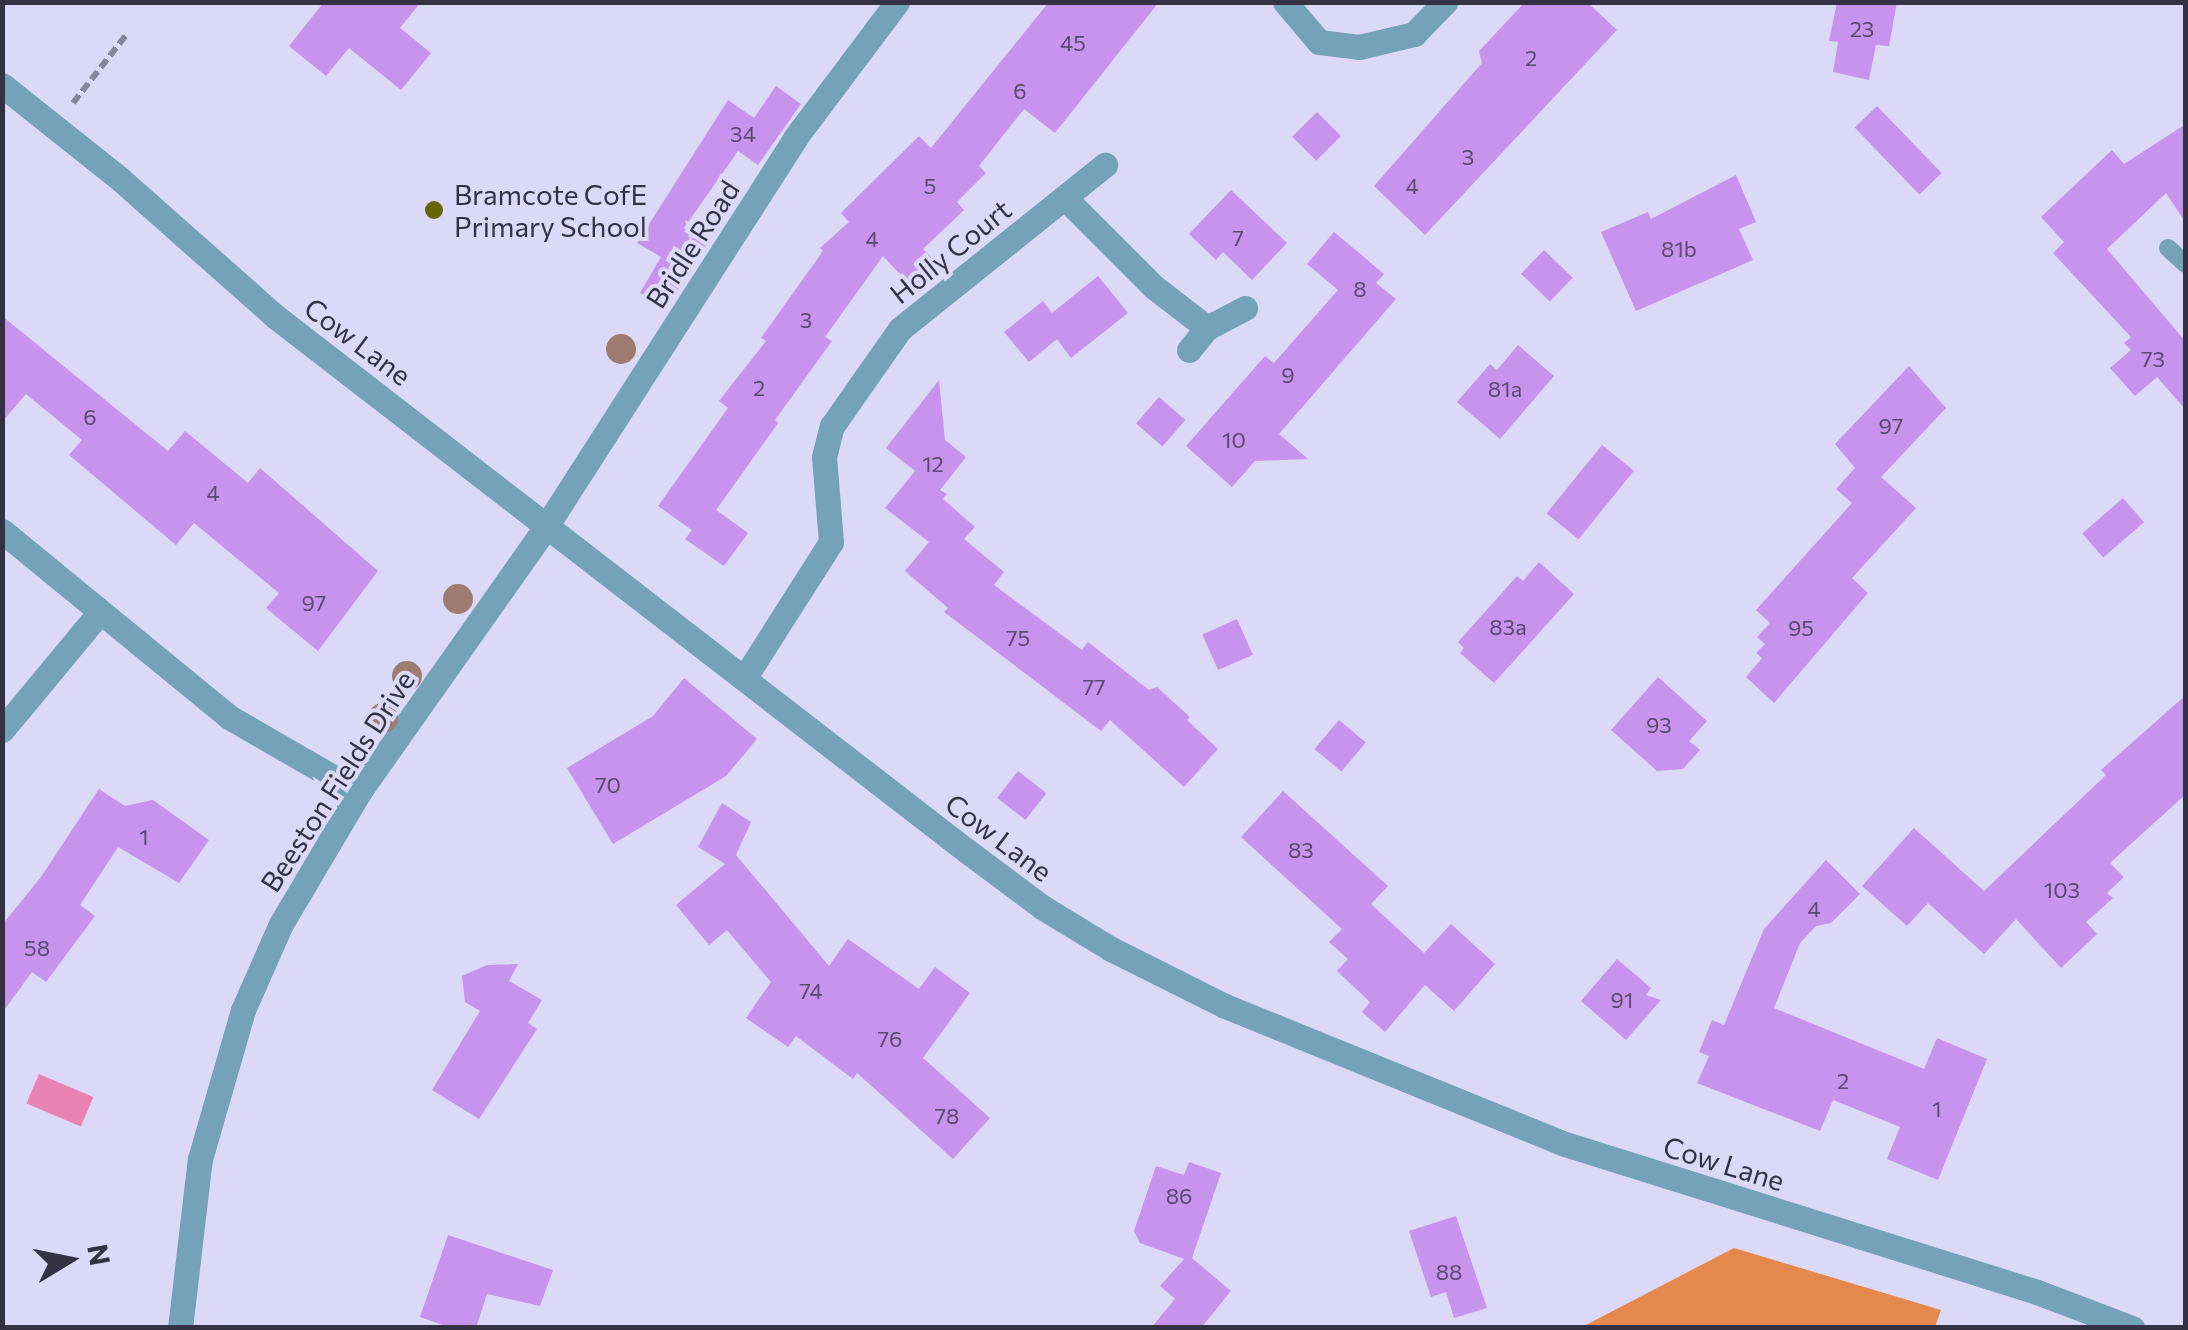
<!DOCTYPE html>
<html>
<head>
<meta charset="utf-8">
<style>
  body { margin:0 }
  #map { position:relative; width:2188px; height:1330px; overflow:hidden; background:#dcd9f8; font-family:Commissioner,sans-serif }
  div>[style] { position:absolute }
  .forest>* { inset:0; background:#e5884e }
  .water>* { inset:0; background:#e883b3; transform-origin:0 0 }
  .building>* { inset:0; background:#c893ec; transform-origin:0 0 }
  .path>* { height:6px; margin-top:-3px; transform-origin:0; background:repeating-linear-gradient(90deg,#88859e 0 10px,transparent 0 15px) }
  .service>* { height:18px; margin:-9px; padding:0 9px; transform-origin:9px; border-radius:9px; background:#73a2b9 }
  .minor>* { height:25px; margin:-12.5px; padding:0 12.5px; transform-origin:12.5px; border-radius:12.5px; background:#73a2b9 }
  .trees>* { width:30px; height:30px; margin:-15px; border-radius:50%; background:#9e7c70 }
  .dots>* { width:28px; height:28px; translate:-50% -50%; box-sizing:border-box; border:5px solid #dcd9f8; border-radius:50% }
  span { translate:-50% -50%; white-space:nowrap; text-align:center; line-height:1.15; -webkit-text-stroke:8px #dcd9f8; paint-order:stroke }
  .number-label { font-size:22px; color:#594a6f }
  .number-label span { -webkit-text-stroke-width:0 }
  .poi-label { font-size:28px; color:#343145 }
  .left { translate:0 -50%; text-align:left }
  .street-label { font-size:28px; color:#343145 }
  .frame { position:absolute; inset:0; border:5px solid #343145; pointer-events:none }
  .north { position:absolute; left:20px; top:1210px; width:100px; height:100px; -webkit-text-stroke:8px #dcd9f8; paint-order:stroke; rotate:80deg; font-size:28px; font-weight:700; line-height:40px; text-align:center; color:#343145 }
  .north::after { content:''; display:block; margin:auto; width:35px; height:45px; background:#343145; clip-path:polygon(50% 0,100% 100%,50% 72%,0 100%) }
</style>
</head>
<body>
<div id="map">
  <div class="forest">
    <i style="clip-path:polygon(1734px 1248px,1941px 1310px,1935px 1327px,1582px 1327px)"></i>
  </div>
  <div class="water">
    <i style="left:39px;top:1074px;width:59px;height:32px;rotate:23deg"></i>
  </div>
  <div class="building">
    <i style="clip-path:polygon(324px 2px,421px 2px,400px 28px,431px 53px,401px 90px,349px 48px,326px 76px,289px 46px)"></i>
    <i style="clip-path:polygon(1049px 2px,1159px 2px,1055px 133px,1024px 109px,979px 166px,986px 173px,957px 202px,964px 210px,923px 249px,939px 265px,914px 289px,883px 256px,825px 337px,832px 341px,775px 420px,778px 423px,716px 510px,748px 533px,724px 566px,685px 539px,692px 530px,658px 506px,728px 408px,719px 401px,766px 341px,761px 338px,823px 251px,820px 248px,849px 222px,841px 213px,919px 136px,931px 148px)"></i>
    <i style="clip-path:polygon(1525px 2px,1587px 2px,1617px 30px,1425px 235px,1374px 186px,1482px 63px,1479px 51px)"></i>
    <i style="clip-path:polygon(1837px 2px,1897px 2px,1889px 46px,1876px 45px,1869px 80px,1833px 72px,1838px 42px,1829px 41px)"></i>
    <i style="clip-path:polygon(776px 86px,801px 104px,758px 165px,738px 151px,684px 228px,708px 242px,667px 308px,640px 293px,661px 257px,637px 243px,728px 100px,754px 118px)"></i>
    <i style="left:1877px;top:106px;width:93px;height:31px;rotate:46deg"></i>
    <i style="left:1317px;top:112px;width:34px;height:35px;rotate:45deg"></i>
    <i style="clip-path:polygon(2186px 124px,2186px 223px,2166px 193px,2107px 249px,2186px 342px,2186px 410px,2157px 377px,2135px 396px,2110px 368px,2131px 350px,2124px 343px,2131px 337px,2053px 253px,2064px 242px,2041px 217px,2112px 150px,2124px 164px)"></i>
    <i style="clip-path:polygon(1736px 175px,1756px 222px,1739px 229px,1753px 260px,1636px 311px,1601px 232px,1648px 212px,1651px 219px)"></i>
    <i style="clip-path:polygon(1231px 190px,1287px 243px,1252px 280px,1223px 252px,1216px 260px,1189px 234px)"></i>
    <i style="clip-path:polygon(1334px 232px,1384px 274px,1376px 283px,1396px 299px,1279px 434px,1308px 459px,1255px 461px,1232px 487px,1186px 446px,1265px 356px,1274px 363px,1338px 290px,1307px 264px)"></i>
    <i style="left:1544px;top:250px;width:40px;height:33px;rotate:44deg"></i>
    <i style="clip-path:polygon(1098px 276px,1128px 313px,1071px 358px,1057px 339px,1029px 362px,1004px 332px,1043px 301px,1052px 313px)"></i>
    <i style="clip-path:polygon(2px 316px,168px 451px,185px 431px,248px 483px,260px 468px,378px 571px,318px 651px,266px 608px,279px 593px,194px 523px,176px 545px,69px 455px,82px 440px,26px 394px,2px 422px)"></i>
    <i style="clip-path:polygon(1518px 345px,1554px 376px,1500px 439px,1457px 402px,1490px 364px,1497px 370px)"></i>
    <i style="clip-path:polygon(1909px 366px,1946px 408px,1881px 477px,1916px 508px,1852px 578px,1868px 593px,1774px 703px,1746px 677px,1762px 658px,1756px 653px,1765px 644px,1757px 637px,1770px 623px,1756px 610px,1852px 503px,1836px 489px,1855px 468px,1835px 444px)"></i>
    <i style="clip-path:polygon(939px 380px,945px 440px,966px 457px,940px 490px,947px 494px,943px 499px,975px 527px,964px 539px,1004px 572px,994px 585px,1082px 650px,1088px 642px,1149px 690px,1157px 687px,1190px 717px,1187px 720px,1218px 749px,1184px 787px,1110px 720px,1101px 731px,944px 612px,948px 608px,905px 571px,929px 542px,885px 508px,915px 471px,886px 448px)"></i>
    <i style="left:1159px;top:397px;width:35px;height:35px;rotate:41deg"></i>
    <i style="left:1602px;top:445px;width:41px;height:88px;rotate:39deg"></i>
    <i style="left:2123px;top:498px;width:32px;height:54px;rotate:49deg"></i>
    <i style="clip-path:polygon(1539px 562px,1574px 594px,1494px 683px,1460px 653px,1464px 648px,1458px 642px,1517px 576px,1523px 581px)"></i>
    <i style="left:1237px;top:619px;width:39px;height:38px;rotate:66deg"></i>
    <i style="clip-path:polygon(1658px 677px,1707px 721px,1689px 741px,1700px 750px,1683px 769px,1657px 771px,1611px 730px)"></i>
    <i style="clip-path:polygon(684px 678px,757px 739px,726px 776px,613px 844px,567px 768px,653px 716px)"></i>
    <i style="clip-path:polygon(2186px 695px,2186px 794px,2110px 863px,2124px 877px,2107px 893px,2113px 898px,2086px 922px,2097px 934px,2061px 968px,2016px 919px,1984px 954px,1928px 903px,1907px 926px,1862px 886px,1914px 828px,1984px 891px,2106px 775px,2101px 770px)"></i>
    <i style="left:1339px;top:720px;width:35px;height:38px;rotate:40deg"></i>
    <i style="left:1018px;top:771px;width:36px;height:34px;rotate:38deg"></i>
    <i style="clip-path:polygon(99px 789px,125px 806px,153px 800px,209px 840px,179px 883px,118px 847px,80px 905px,95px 916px,46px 982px,32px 972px,2px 1013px,2px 925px,41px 877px)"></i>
    <i style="clip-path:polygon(1283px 791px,1388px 886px,1371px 904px,1424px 953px,1451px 924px,1495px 964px,1454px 1011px,1425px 985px,1385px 1032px,1362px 1012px,1370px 1002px,1337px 971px,1348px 959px,1329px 942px,1342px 929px,1241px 837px)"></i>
    <i style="clip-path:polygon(722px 803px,751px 822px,736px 855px,829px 966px,848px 939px,919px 989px,935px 967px,970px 993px,923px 1058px,990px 1118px,953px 1159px,857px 1073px,853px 1079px,796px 1036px,788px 1047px,746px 1018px,771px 982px,727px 930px,709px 945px,676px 905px,725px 864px,698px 847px)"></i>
    <i style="clip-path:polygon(1826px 860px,1860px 894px,1831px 923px,1816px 926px,1800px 943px,1774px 1008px,1924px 1069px,1937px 1038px,1987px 1059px,1938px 1180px,1887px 1159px,1900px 1127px,1833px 1100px,1820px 1131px,1697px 1083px,1709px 1056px,1699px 1052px,1712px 1020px,1724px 1025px,1764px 929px)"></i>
    <i style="clip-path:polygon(1617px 959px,1651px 988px,1646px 995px,1661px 1000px,1626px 1040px,1581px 1001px)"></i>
    <i style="clip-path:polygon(518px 964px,509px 981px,542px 1000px,528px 1023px,537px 1029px,479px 1119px,432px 1090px,480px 1011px,465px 1002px,462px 976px,487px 965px)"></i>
    <i style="clip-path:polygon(1189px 1162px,1221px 1173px,1192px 1258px,1231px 1291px,1201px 1328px,1151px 1328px,1175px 1299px,1160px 1286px,1184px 1259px,1140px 1243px,1134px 1231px,1156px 1166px,1184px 1175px)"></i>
    <i style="clip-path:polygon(1456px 1216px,1487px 1308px,1454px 1318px,1446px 1292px,1431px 1297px,1409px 1231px)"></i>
    <i style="clip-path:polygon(448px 1235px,553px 1270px,540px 1306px,487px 1294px,476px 1328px,451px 1328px,420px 1317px)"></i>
  </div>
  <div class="path">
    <i style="left:73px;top:103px;width:88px;rotate:-52deg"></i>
  </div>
  <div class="service">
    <i style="left:2168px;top:248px;width:24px;rotate:42deg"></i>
  </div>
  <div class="minor">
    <i style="left:1285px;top:2px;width:52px;rotate:49.6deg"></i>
    <i style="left:1319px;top:42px;width:40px;rotate:7.1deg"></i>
    <i style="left:1359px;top:47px;width:57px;rotate:-13.3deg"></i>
    <i style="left:1414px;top:34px;width:45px;rotate:-45.9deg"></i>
    <i style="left:2px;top:85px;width:151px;rotate:38.5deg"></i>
    <i style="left:120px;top:179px;width:208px;rotate:41.5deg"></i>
    <i style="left:276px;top:317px;width:873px;rotate:37.7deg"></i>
    <i style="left:967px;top:851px;width:94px;rotate:36.7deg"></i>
    <i style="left:1042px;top:907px;width:81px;rotate:31.3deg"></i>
    <i style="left:1111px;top:949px;width:127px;rotate:26.6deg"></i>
    <i style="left:1225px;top:1006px;width:367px;rotate:22.1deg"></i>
    <i style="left:1565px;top:1144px;width:495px;rotate:17.4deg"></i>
    <i style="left:2037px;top:1292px;width:102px;rotate:20.8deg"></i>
    <i style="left:1065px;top:198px;width:126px;rotate:45deg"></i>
    <i style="left:1154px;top:287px;width:67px;rotate:37.7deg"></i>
    <i style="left:1189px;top:350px;width:28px;rotate:-51deg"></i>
    <i style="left:1207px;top:328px;width:43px;rotate:-27.8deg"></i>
    <i style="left:2px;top:531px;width:293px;rotate:39.3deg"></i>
    <i style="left:229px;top:717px;width:150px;rotate:30deg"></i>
    <i style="left:745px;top:677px;width:160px;rotate:-57.5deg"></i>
    <i style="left:831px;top:542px;width:85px;rotate:-94.7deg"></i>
    <i style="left:824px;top:457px;width:32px;rotate:-76deg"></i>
    <i style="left:832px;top:426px;width:118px;rotate:-55deg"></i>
    <i style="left:900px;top:329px;width:263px;rotate:-38.7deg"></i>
    <i style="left:2px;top:730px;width:152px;rotate:-50.3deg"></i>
    <i style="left:180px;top:1328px;width:170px;rotate:-83.3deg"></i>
    <i style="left:200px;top:1159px;width:155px;rotate:-73.9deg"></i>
    <i style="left:243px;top:1010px;width:94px;rotate:-66.2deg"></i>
    <i style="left:281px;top:924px;width:153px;rotate:-59.4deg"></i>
    <i style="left:359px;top:792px;width:327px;rotate:-54.8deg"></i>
    <i style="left:547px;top:525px;width:460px;rotate:-57.3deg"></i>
    <i style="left:795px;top:138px;width:170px;rotate:-53.1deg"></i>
  </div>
  <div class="trees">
    <i style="left:621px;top:349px"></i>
    <i style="left:458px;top:599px"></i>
    <i style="left:407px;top:676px"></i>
    <i style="left:383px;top:718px"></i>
  </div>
  <div class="dots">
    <i style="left:434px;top:210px;background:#666703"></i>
  </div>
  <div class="number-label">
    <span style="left:1862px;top:29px">23</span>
    <span style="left:1073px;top:43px">45</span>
    <span style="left:1531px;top:58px">2</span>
    <span style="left:1020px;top:91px">6</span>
    <span style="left:743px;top:134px">34</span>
    <span style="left:1468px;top:157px">3</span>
    <span style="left:930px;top:186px">5</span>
    <span style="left:1412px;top:186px">4</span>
    <span style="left:1238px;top:238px">7</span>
    <span style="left:872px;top:239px">4</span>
    <span style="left:1679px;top:249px">81b</span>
    <span style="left:1360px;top:289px">8</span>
    <span style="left:806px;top:320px">3</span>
    <span style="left:2153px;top:359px">73</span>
    <span style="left:1288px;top:375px">9</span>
    <span style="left:759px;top:388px">2</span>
    <span style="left:1505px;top:389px">81a</span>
    <span style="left:90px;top:417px">6</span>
    <span style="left:1891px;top:426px">97</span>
    <span style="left:1234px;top:440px">10</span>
    <span style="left:933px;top:464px">12</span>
    <span style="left:213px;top:493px">4</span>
    <span style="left:314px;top:603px">97</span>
    <span style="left:1508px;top:627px">83a</span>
    <span style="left:1801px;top:628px">95</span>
    <span style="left:1018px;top:638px">75</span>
    <span style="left:1094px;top:687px">77</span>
    <span style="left:1659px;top:725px">93</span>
    <span style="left:608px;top:785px">70</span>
    <span style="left:144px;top:837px">1</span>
    <span style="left:1301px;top:850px">83</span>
    <span style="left:2062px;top:890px">103</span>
    <span style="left:1814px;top:909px">4</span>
    <span style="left:37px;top:948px">58</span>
    <span style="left:811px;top:991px">74</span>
    <span style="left:1622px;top:1000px">91</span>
    <span style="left:890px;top:1039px">76</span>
    <span style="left:1843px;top:1081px">2</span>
    <span style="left:1937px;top:1109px">1</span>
    <span style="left:947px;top:1116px">78</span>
    <span style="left:1179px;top:1196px">86</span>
    <span style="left:1449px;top:1272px">88</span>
  </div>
  <div class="poi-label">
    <span class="left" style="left:454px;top:210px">Bramcote CofE<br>Primary School</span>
  </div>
  <div class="street-label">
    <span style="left:692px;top:244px;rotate:-57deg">Bridle Road</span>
    <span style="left:950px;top:251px;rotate:-39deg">Holly Court</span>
    <span style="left:358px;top:341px;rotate:37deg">Cow Lane</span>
    <span style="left:337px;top:781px;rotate:-57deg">Beeston Fields Drive</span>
    <span style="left:999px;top:837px;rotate:37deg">Cow Lane</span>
    <span style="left:1724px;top:1163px;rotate:17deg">Cow Lane</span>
  </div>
  <div class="frame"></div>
  <div class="north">N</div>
</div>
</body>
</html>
